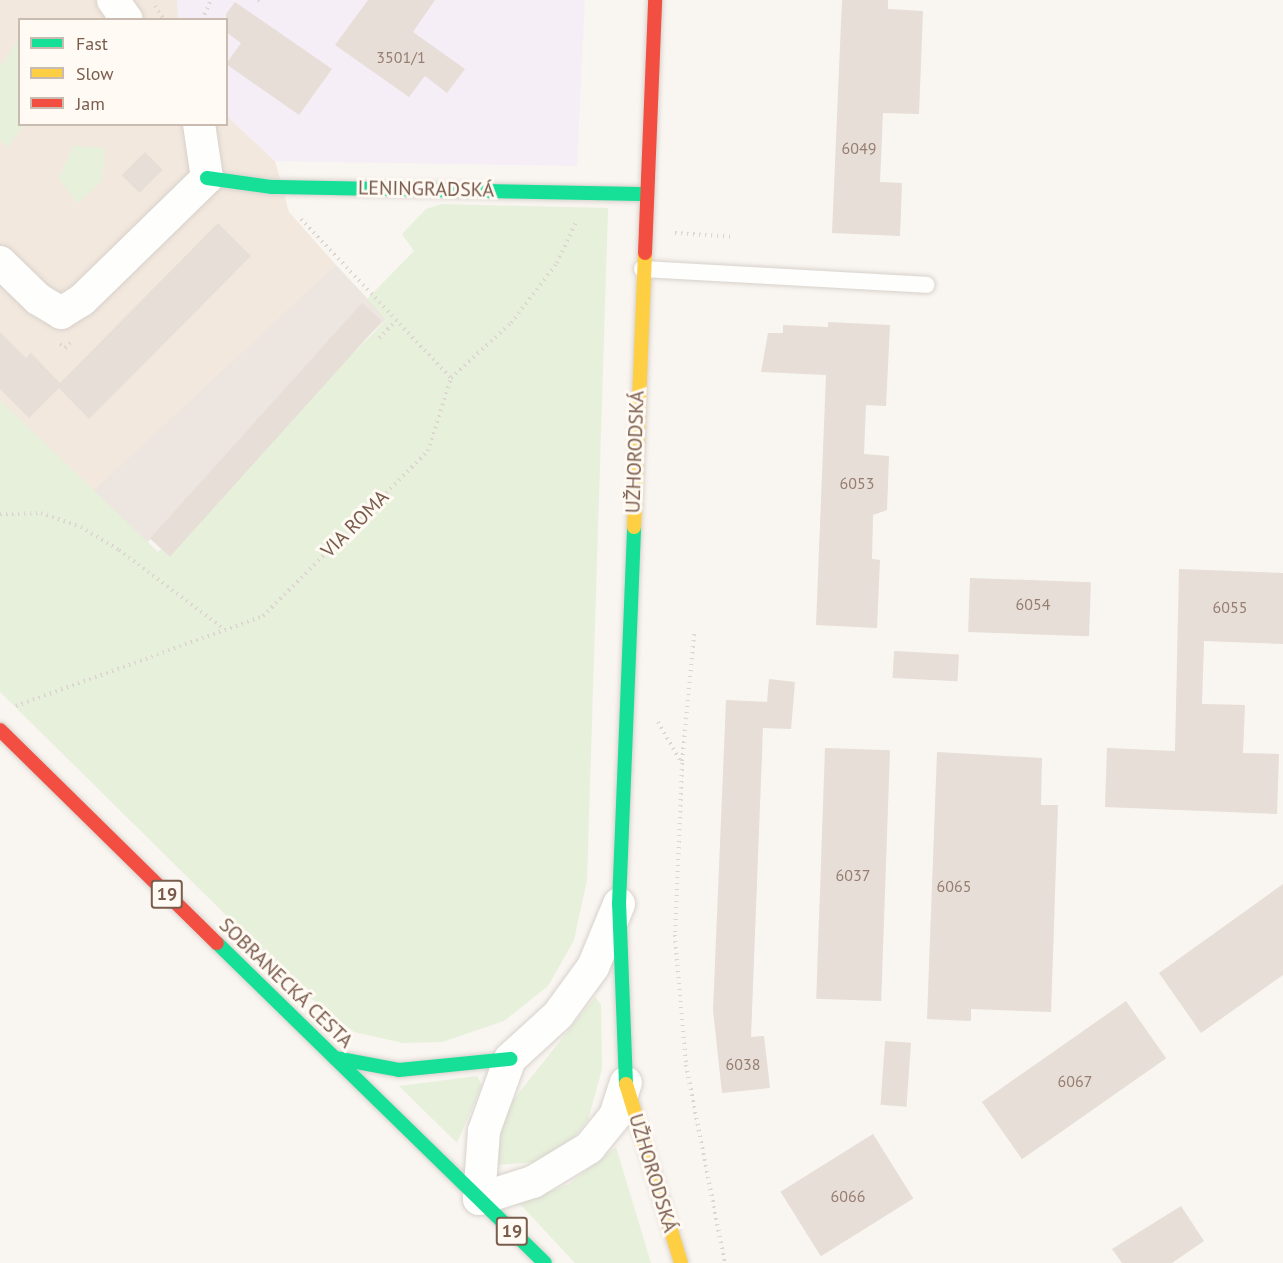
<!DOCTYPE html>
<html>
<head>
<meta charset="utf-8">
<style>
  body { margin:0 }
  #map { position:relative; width:1283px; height:1263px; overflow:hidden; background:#f9f5f0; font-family:"PT Sans",sans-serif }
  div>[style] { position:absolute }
  .residential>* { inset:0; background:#f2e8de }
  .industrial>* { inset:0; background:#ede5e0; transform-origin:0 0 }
  .education>* { inset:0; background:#f6eef6 }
  .green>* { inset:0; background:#e7f0db }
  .building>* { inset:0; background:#e6ded7; transform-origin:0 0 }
  .path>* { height:4px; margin-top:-2px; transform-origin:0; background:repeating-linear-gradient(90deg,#dcd5d0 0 1.5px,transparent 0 6px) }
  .roads { filter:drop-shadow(0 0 2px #d7d1cb) drop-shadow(0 0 2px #d7d1cb) }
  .lane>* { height:16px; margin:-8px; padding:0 8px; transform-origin:8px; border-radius:8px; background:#fefefd }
  .street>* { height:32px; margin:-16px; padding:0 16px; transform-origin:16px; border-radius:16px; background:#fefefd }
  .fast>* { height:14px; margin:-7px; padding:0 7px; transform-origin:7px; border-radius:7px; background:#16e098 }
  .slow>* { height:14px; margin:-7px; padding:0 7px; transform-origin:7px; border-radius:7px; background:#ffcf43 }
  .jam>* { height:14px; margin:-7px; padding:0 7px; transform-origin:7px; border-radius:7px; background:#f24e42 }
  span { translate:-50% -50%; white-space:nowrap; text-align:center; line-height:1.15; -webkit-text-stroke:6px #fffaf3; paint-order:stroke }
  .number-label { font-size:16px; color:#977e72 }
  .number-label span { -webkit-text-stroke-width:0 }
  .shield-label span { padding:2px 4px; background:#fffaf3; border:2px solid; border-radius:4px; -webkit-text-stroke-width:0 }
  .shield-label { font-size:18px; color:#7a5c4d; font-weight:700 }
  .street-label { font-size:20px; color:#7a5c4d }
  .legend { position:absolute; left:18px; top:18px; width:210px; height:108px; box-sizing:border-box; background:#fffaf3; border:2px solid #cabbb1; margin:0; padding:8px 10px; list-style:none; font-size:18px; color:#7a5c4d }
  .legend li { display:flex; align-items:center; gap:12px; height:30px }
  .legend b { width:30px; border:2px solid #cabbb1 }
</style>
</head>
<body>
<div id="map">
  <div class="residential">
    <i style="clip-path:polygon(0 0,177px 0,179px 19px,20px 20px,20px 124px,226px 124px,227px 116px,275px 161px,289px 212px,336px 265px,103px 503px,0 400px)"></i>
  </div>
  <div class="industrial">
    <i style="left:336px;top:265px;width:74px;height:333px;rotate:47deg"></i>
  </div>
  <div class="education">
    <i style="clip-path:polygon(177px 0,585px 0,577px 166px,275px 161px,227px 116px,226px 20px,178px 19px)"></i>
  </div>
  <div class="green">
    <i style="clip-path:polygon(19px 39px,20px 124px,24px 125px,8px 147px,0 141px,0 67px)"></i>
    <i style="clip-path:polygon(73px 146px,105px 148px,102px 181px,78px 203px,59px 179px)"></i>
    <i style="clip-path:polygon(442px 204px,608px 208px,587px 880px,574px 940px,548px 986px,504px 1021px,442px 1042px,403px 1043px,354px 1032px,308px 996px,0 692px,0 400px,158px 552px,386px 320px,367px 299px,414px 251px,402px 234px,426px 209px)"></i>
    <i style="clip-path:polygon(595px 997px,601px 1004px,602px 1069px,588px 1120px,568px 1144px,536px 1162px,497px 1165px,494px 1153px,510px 1104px)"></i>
    <i style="clip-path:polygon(477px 1076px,482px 1086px,457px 1143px,399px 1086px)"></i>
    <i style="clip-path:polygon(616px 1147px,651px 1263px,575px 1263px,520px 1204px,569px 1184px)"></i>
  </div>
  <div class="building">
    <i style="clip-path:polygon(368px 0,435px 0,413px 32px,465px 69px,447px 93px,425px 76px,409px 97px,335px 45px)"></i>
    <i style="clip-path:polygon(842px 0,888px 0,888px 9px,923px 11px,919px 114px,883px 113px,880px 182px,902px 183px,900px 236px,832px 233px)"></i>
    <i style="clip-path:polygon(235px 2px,332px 69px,299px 115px,226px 64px,241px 43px,226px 32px,226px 14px)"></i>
    <i style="left:145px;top:152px;width:25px;height:33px;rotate:45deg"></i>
    <i style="clip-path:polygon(218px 223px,251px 256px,89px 419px,59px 388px,29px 418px,0 389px,0 332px,26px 358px,31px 353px,60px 383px)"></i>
    <i style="left:362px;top:303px;width:27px;height:317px;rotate:42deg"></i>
    <i style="clip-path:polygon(828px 322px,890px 325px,886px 406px,866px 405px,864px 454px,889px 456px,887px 510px,873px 515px,872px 559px,880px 560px,877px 628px,816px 625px,826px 375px,761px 372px,768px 333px,783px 333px,783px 325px,828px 327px)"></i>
    <i style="clip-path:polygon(1179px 569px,1283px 573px,1283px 644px,1204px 641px,1202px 704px,1245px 705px,1243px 753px,1279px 754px,1277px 814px,1105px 807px,1107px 748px,1175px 751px)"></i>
    <i style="left:970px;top:578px;width:121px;height:54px;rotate:2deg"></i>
    <i style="left:894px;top:651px;width:65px;height:27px;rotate:3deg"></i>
    <i style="clip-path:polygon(769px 679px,795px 682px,791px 729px,763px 728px,751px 1037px,764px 1036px,770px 1088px,722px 1093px,713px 1010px,726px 700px,767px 702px)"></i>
    <i style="left:825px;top:748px;width:65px;height:251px;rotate:2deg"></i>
    <i style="clip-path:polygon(937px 752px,1042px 758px,1041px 805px,1058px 805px,1051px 1012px,971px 1009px,971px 1021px,927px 1019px)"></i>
    <i style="clip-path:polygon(1283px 884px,1283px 975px,1201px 1033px,1159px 973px)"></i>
    <i style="left:1126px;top:1001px;width:70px;height:176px;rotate:55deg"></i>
    <i style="left:885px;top:1041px;width:26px;height:64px;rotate:4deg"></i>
    <i style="left:873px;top:1134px;width:76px;height:109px;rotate:58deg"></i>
    <i style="clip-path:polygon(1181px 1206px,1204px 1241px,1172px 1263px,1122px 1263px,1112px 1249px)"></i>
  </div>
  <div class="path">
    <i style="left:258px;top:0;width:6px;rotate:39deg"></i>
    <i style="left:155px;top:6px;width:17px;rotate:57deg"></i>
    <i style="left:202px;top:20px;width:22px;rotate:-66deg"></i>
    <i style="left:226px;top:51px;width:2px;rotate:27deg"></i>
    <i style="left:301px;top:219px;width:219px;rotate:46.7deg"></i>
    <i style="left:675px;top:233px;width:59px;rotate:3.9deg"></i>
    <i style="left:379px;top:338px;width:24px;rotate:-45deg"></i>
    <i style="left:60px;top:344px;width:6px;rotate:39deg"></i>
    <i style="left:65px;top:348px;width:10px;rotate:-45deg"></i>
    <i style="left:0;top:514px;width:41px;rotate:-1.4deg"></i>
    <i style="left:41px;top:513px;width:42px;rotate:19.3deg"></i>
    <i style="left:81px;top:527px;width:44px;rotate:31.2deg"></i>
    <i style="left:119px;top:550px;width:131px;rotate:37deg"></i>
    <i style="left:694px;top:634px;width:130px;rotate:95.3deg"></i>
    <i style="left:682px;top:763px;width:172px;rotate:92.3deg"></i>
    <i style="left:675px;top:935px;width:130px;rotate:85.2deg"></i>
    <i style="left:686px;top:1065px;width:202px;rotate:78.9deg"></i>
    <i style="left:16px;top:706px;width:263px;rotate:-20deg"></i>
    <i style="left:263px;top:616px;width:233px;rotate:-45deg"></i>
    <i style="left:428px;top:451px;width:77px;rotate:-72.5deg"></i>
    <i style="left:451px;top:378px;width:81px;rotate:-42.5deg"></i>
    <i style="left:511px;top:323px;width:76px;rotate:-52.5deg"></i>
    <i style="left:557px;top:263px;width:45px;rotate:-65.1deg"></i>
    <i style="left:658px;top:722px;width:46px;rotate:60.1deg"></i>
  </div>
  <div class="roads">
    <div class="lane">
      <i style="left:642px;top:269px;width:285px;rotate:3.2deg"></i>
    </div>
    <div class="street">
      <i style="left:113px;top:0;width:24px;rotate:55deg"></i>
      <i style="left:0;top:262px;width:53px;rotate:44.2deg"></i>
      <i style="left:38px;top:299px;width:27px;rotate:31deg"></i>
      <i style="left:61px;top:313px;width:25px;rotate:-32deg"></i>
      <i style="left:82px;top:300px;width:175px;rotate:-44.3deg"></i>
      <i style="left:207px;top:178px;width:55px;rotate:-98.4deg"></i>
      <i style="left:619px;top:904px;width:68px;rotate:112.4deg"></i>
      <i style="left:593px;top:967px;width:59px;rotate:126.1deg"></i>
      <i style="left:558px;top:1015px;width:65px;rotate:137.5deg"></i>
      <i style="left:510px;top:1059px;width:77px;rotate:109.9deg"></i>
      <i style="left:484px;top:1131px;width:68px;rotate:94.2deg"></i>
      <i style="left:479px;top:1199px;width:57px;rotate:-17.5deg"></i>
      <i style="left:533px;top:1182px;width:66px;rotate:-31.3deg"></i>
      <i style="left:589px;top:1148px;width:41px;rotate:-50.9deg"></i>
      <i style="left:615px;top:1116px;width:35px;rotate:-72deg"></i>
    </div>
    <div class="fast">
      <i style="left:207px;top:178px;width:66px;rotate:7.9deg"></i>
      <i style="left:272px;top:187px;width:374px;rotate:1.1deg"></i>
      <i style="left:217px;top:943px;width:458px;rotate:44.3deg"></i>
      <i style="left:335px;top:1058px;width:65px;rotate:10.6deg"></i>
      <i style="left:399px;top:1070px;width:112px;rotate:-5.7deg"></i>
      <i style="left:626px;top:1084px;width:180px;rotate:-92.2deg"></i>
      <i style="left:619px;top:904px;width:377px;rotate:-87.7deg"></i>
    </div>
    <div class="slow">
      <i style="left:634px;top:527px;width:274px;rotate:-87.7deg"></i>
      <i style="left:626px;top:1084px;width:187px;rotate:72.9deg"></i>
    </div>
    <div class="jam">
      <i style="left:645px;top:253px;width:253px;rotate:-87.7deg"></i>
      <i style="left:0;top:730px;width:304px;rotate:44.5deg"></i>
    </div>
  </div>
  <div class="number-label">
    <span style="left:401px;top:57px">3501/1</span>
    <span style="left:859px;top:148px">6049</span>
    <span style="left:857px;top:483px">6053</span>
    <span style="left:1033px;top:604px">6054</span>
    <span style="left:1230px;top:607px">6055</span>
    <span style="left:853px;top:875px">6037</span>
    <span style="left:954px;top:886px">6065</span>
    <span style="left:743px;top:1064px">6038</span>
    <span style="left:1075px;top:1081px">6067</span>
    <span style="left:848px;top:1196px">6066</span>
  </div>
  <div class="shield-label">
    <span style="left:167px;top:894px">19</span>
    <span style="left:512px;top:1231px">19</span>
  </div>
  <div class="street-label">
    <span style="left:426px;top:189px;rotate:1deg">LENINGRADSKÁ</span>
    <span style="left:635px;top:452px;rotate:-88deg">UŽHORODSKÁ</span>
    <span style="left:355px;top:524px;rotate:-45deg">VIA ROMA</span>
    <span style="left:286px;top:983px;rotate:44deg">SOBRANECKÁ CESTA</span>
    <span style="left:653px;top:1173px;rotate:73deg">UŽHORODSKÁ</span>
  </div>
  <ul class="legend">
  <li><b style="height:8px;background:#16e098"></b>Fast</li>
  <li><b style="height:8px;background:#ffcf43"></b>Slow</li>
  <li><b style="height:8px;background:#f24e42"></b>Jam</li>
  </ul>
</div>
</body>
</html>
